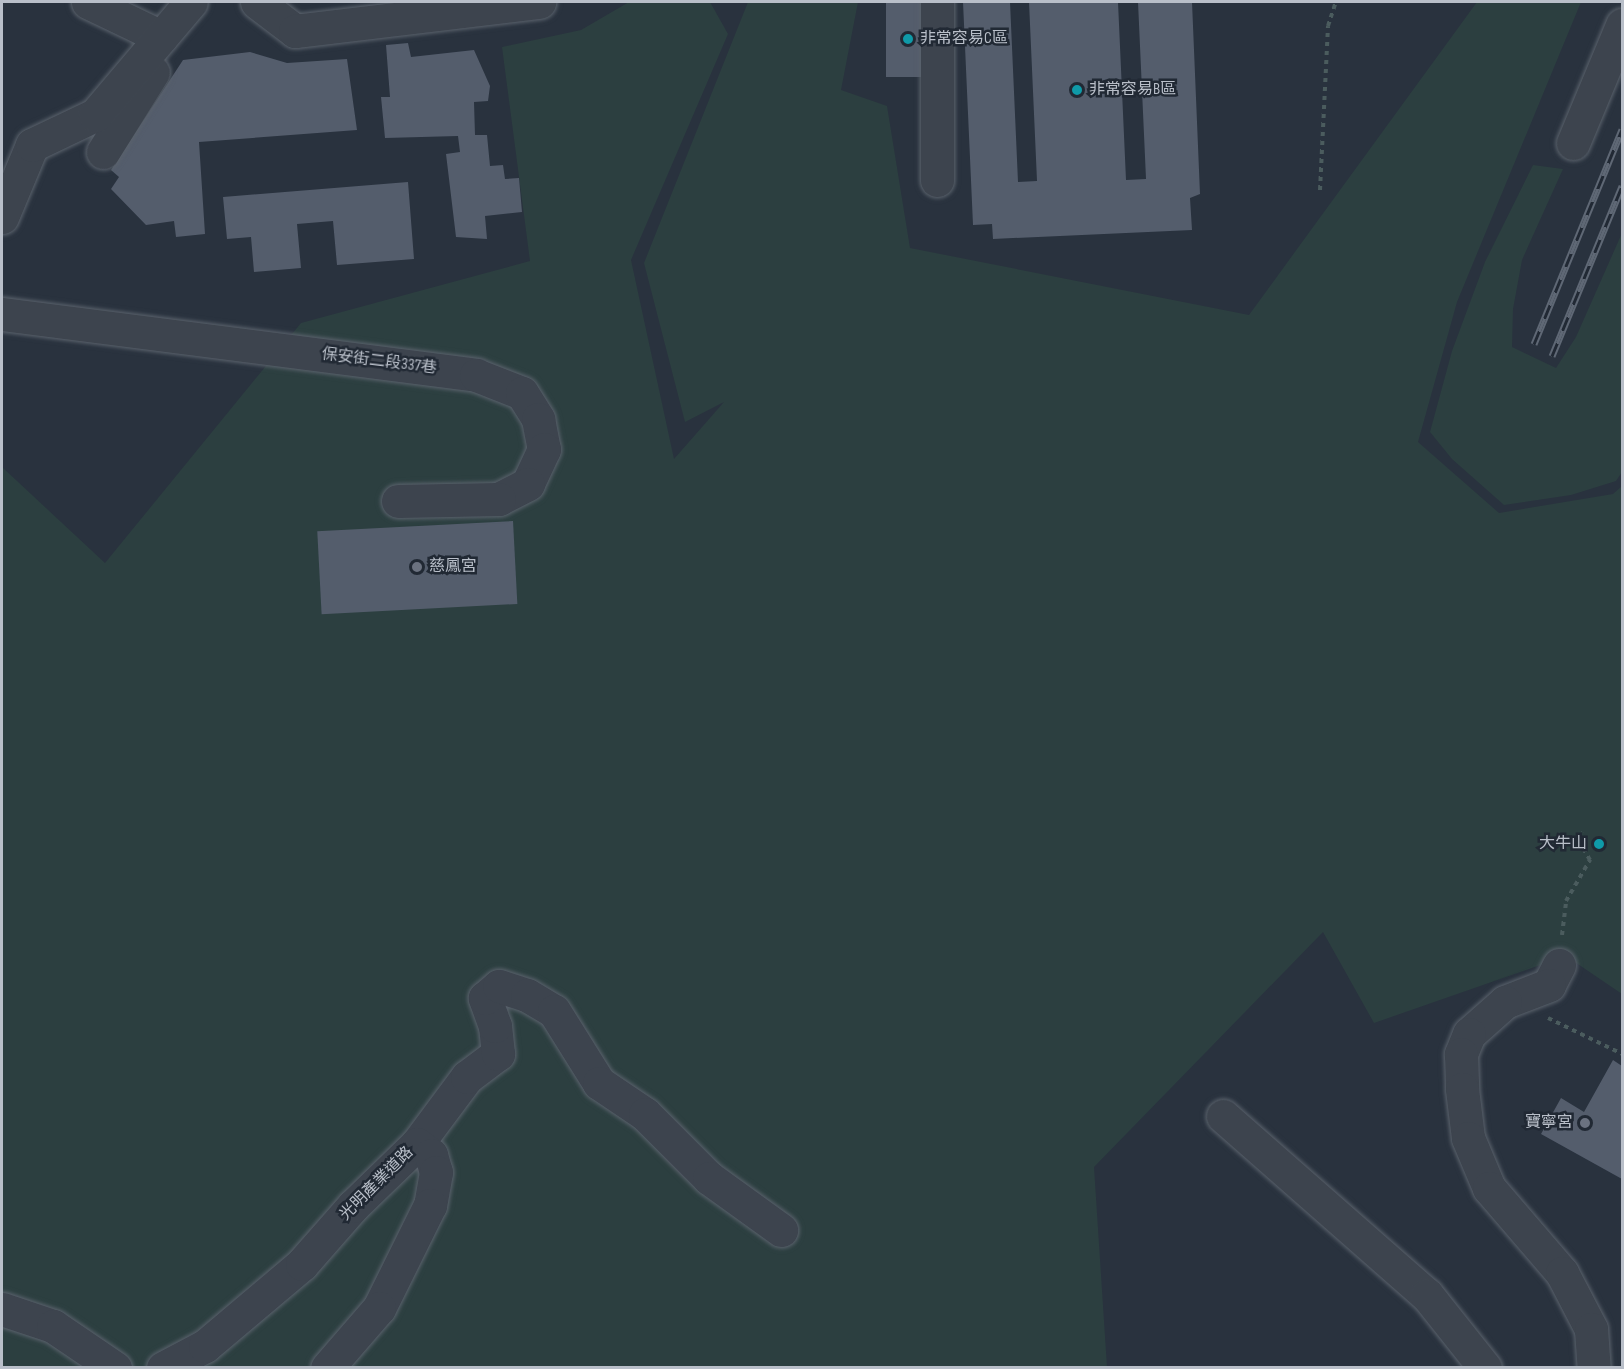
<!DOCTYPE html>
<html>
<head>
<meta charset="utf-8">
<style>
  body { margin:0 }
  #map { position:relative; width:1624px; height:1369px; overflow:hidden; background:#29323e; font-family:"Sofia Sans Condensed","Noto Sans TC",sans-serif }
  div>[style] { position:absolute }
  .green>* { inset:0; background:#2c3f40 }
  .building>* { inset:0; background:#545d6c; transform-origin:0 0 }
  .path>* { height:4px; margin-top:-2px; transform-origin:0; background:repeating-linear-gradient(90deg,#4b5c5e 0 4.5px,transparent 0 9px) }
  .roads { filter:drop-shadow(0 0 2px #5a626c) drop-shadow(0 0 2px #5a626c) }
  .minor>* { height:33px; margin:-16.5px; padding:0 16.5px; transform-origin:16.5px; border-radius:16.5px; background:#3d444e }
  .rail>* { height:7px; margin-top:-3.5px; transform-origin:0; background:repeating-linear-gradient(90deg,#212934 0 14px,#5f6875 0 28px); box-sizing:border-box; border-block:2px solid #5f6875 }
  .dots>* { width:16px; height:16px; translate:-50% -50%; box-sizing:border-box; border:3px solid #212934; border-radius:50% }
  span { translate:-50% -50%; white-space:nowrap; text-align:center; line-height:1.15; -webkit-text-stroke:5px #212934; paint-order:stroke }
  .poi-label { font-size:16px; color:#b9bfc9 }
  .left { translate:0 -50%; text-align:left }
  .right { translate:-100% -50%; text-align:right }
  .street-label { font-size:16px; color:#b9bfc9 }
  .frame { position:absolute; inset:0; border:3px solid #b9bfc9; pointer-events:none }
</style>
</head>
<body>
<div id="map">
  <div class="green">
    <i style="clip-path:polygon(629px 2px,710px 2px,728px 34px,631px 260px,674px 459px,724px 402px,685px 422px,644px 263px,748px 2px,858px 2px,841px 90px,887px 106px,910px 248px,1249px 315px,1477px 2px,1581px 2px,1457px 302px,1418px 442px,1499px 513px,1613px 494px,1622px 486px,1622px 994px,1566px 956px,1374px 1023px,1323px 932px,1094px 1167px,1107px 1367px,2px 1367px,2px 467px,105px 563px,301px 323px,530px 261px,502px 47px,581px 30px)"></i>
    <i style="clip-path:polygon(1533px 165px,1563px 169px,1522px 260px,1513px 309px,1512px 347px,1556px 368px,1576px 337px,1622px 233px,1622px 472px,1616px 481px,1571px 495px,1504px 505px,1452px 459px,1430px 432px,1452px 351px,1485px 262px)"></i>
  </div>
  <div class="building">
    <i style="left:886px;top:2px;width:43px;height:75px"></i>
    <i style="clip-path:polygon(963px 2px,1010px 2px,1018px 182px,1037px 181px,1029px 2px,1118px 2px,1126px 180px,1146px 179px,1138px 2px,1192px 2px,1200px 194px,1190px 198px,1192px 230px,993px 239px,992px 224px,973px 225px)"></i>
    <i style="clip-path:polygon(408px 43px,411px 57px,474px 50px,490px 86px,488px 101px,474px 102px,475px 135px,487px 135px,490px 166px,503px 165px,505px 179px,519px 178px,522px 212px,485px 216px,487px 239px,456px 237px,446px 154px,460px 152px,458px 136px,385px 138px,381px 97px,390px 97px,386px 45px)"></i>
    <i style="clip-path:polygon(250px 52px,287px 63px,347px 59px,357px 130px,199px 142px,205px 234px,176px 237px,174px 221px,146px 225px,111px 189px,119px 177px,111px 170px,183px 60px)"></i>
    <i style="clip-path:polygon(408px 182px,414px 259px,337px 265px,333px 221px,297px 224px,301px 268px,254px 272px,251px 237px,227px 239px,223px 197px)"></i>
    <i style="left:513px;top:521px;width:83px;height:196px;rotate:87deg"></i>
    <i style="clip-path:polygon(1613px 1060px,1622px 1066px,1622px 1179px,1541px 1134px,1561px 1098px,1584px 1112px)"></i>
  </div>
  <div class="path">
    <i style="left:1320px;top:190px;width:164px;rotate:-87.2deg"></i>
    <i style="left:1328px;top:26px;width:25px;rotate:-72deg"></i>
    <i style="left:1562px;top:935px;width:34px;rotate:-83deg"></i>
    <i style="left:1566px;top:901px;width:48px;rotate:-59.7deg"></i>
    <i style="left:1590px;top:860px;width:23px;rotate:-121deg"></i>
    <i style="left:1578px;top:840px;width:9px;rotate:-58deg"></i>
    <i style="left:1548px;top:1018px;width:82px;rotate:25.9deg"></i>
  </div>
  <div class="roads">
    <div class="minor">
      <i style="left:88px;top:2px;width:81px;rotate:25.6deg"></i>
      <i style="left:257px;top:2px;width:48px;rotate:37.3deg"></i>
      <i style="left:295px;top:31px;width:246px;rotate:-6.8deg"></i>
      <i style="left:937px;top:2px;width:178px;rotate:90deg"></i>
      <i style="left:1573px;top:143px;width:128px;rotate:-67.4deg"></i>
      <i style="left:103px;top:152px;width:94px;rotate:-58deg"></i>
      <i style="left:2px;top:217px;width:78px;rotate:-67.4deg"></i>
      <i style="left:32px;top:145px;width:70px;rotate:-25.5deg"></i>
      <i style="left:95px;top:115px;width:148px;rotate:-49.7deg"></i>
      <i style="left:2px;top:314px;width:478px;rotate:7.3deg"></i>
      <i style="left:476px;top:375px;width:49px;rotate:21.4deg"></i>
      <i style="left:522px;top:393px;width:31px;rotate:58deg"></i>
      <i style="left:538px;top:419px;width:31px;rotate:79deg"></i>
      <i style="left:544px;top:449px;width:38px;rotate:115deg"></i>
      <i style="left:528px;top:484px;width:33px;rotate:153deg"></i>
      <i style="left:499px;top:499px;width:101px;rotate:178.9deg"></i>
      <i style="left:1559px;top:965px;width:22px;rotate:117deg"></i>
      <i style="left:1549px;top:985px;width:47px;rotate:158.9deg"></i>
      <i style="left:1505px;top:1002px;width:48px;rotate:138.4deg"></i>
      <i style="left:1469px;top:1034px;width:22px;rotate:112deg"></i>
      <i style="left:1461px;top:1054px;width:35px;rotate:88deg"></i>
      <i style="left:1462px;top:1089px;width:49px;rotate:83deg"></i>
      <i style="left:1468px;top:1138px;width:54px;rotate:67.2deg"></i>
      <i style="left:1489px;top:1188px;width:112px;rotate:49.3deg"></i>
      <i style="left:1562px;top:1273px;width:63px;rotate:62.6deg"></i>
      <i style="left:1591px;top:1329px;width:39px;rotate:86deg"></i>
      <i style="left:1223px;top:1116px;width:271px;rotate:41.3deg"></i>
      <i style="left:1427px;top:1295px;width:93px;rotate:51.5deg"></i>
      <i style="left:417px;top:1144px;width:84px;rotate:-53.3deg"></i>
      <i style="left:467px;top:1077px;width:39px;rotate:-37deg"></i>
      <i style="left:498px;top:1054px;width:28px;rotate:-96deg"></i>
      <i style="left:495px;top:1026px;width:30px;rotate:-110deg"></i>
      <i style="left:485px;top:998px;width:18px;rotate:-41deg"></i>
      <i style="left:499px;top:986px;width:29px;rotate:18deg"></i>
      <i style="left:527px;top:995px;width:31px;rotate:31deg"></i>
      <i style="left:554px;top:1011px;width:85px;rotate:58deg"></i>
      <i style="left:599px;top:1083px;width:55px;rotate:34deg"></i>
      <i style="left:645px;top:1114px;width:91px;rotate:45deg"></i>
      <i style="left:709px;top:1178px;width:89px;rotate:35.8deg"></i>
      <i style="left:2px;top:1309px;width:54px;rotate:18.4deg"></i>
      <i style="left:53px;top:1326px;width:75px;rotate:34.1deg"></i>
      <i style="left:163px;top:1368px;width:47px;rotate:-27.6deg"></i>
      <i style="left:205px;top:1346px;width:127px;rotate:-40.2deg"></i>
      <i style="left:302px;top:1264px;width:77px;rotate:-48.7deg"></i>
      <i style="left:353px;top:1206px;width:89px;rotate:-44.1deg"></i>
      <i style="left:417px;top:1144px;width:18px;rotate:38deg"></i>
      <i style="left:431px;top:1155px;width:18px;rotate:74deg"></i>
      <i style="left:436px;top:1172px;width:34px;rotate:100deg"></i>
      <i style="left:430px;top:1205px;width:115px;rotate:116.3deg"></i>
      <i style="left:379px;top:1308px;width:79px;rotate:130.9deg"></i>
    </div>
  </div>
  <div class="rail">
    <i style="left:1534px;top:344px;width:232px;rotate:-67.7deg"></i>
    <i style="left:1552px;top:356px;width:184px;rotate:-67.6deg"></i>
  </div>
  <div class="dots">
    <i style="left:908px;top:39px;background:#0f9aa8"></i>
    <i style="left:1077px;top:90px;background:#0f9aa8"></i>
    <i style="left:417px;top:567px;background:#6b7280"></i>
    <i style="left:1599px;top:844px;background:#0f9aa8"></i>
    <i style="left:1585px;top:1123px;background:#6b7280"></i>
  </div>
  <div class="poi-label">
    <span class="left" style="left:920px;top:39px">非常容易C區</span>
    <span class="left" style="left:1089px;top:90px">非常容易B區</span>
    <span class="left" style="left:429px;top:567px">慈鳳宮</span>
    <span class="right" style="left:1587px;top:844px">大牛山</span>
    <span class="right" style="left:1573px;top:1123px">寶寧宮</span>
  </div>
  <div class="street-label">
    <span style="left:379px;top:362px;rotate:7deg">保安街二段337巷</span>
    <span style="left:377px;top:1184px;rotate:-45deg">光明產業道路</span>
  </div>
  <div class="frame"></div>
</div>
</body>
</html>
